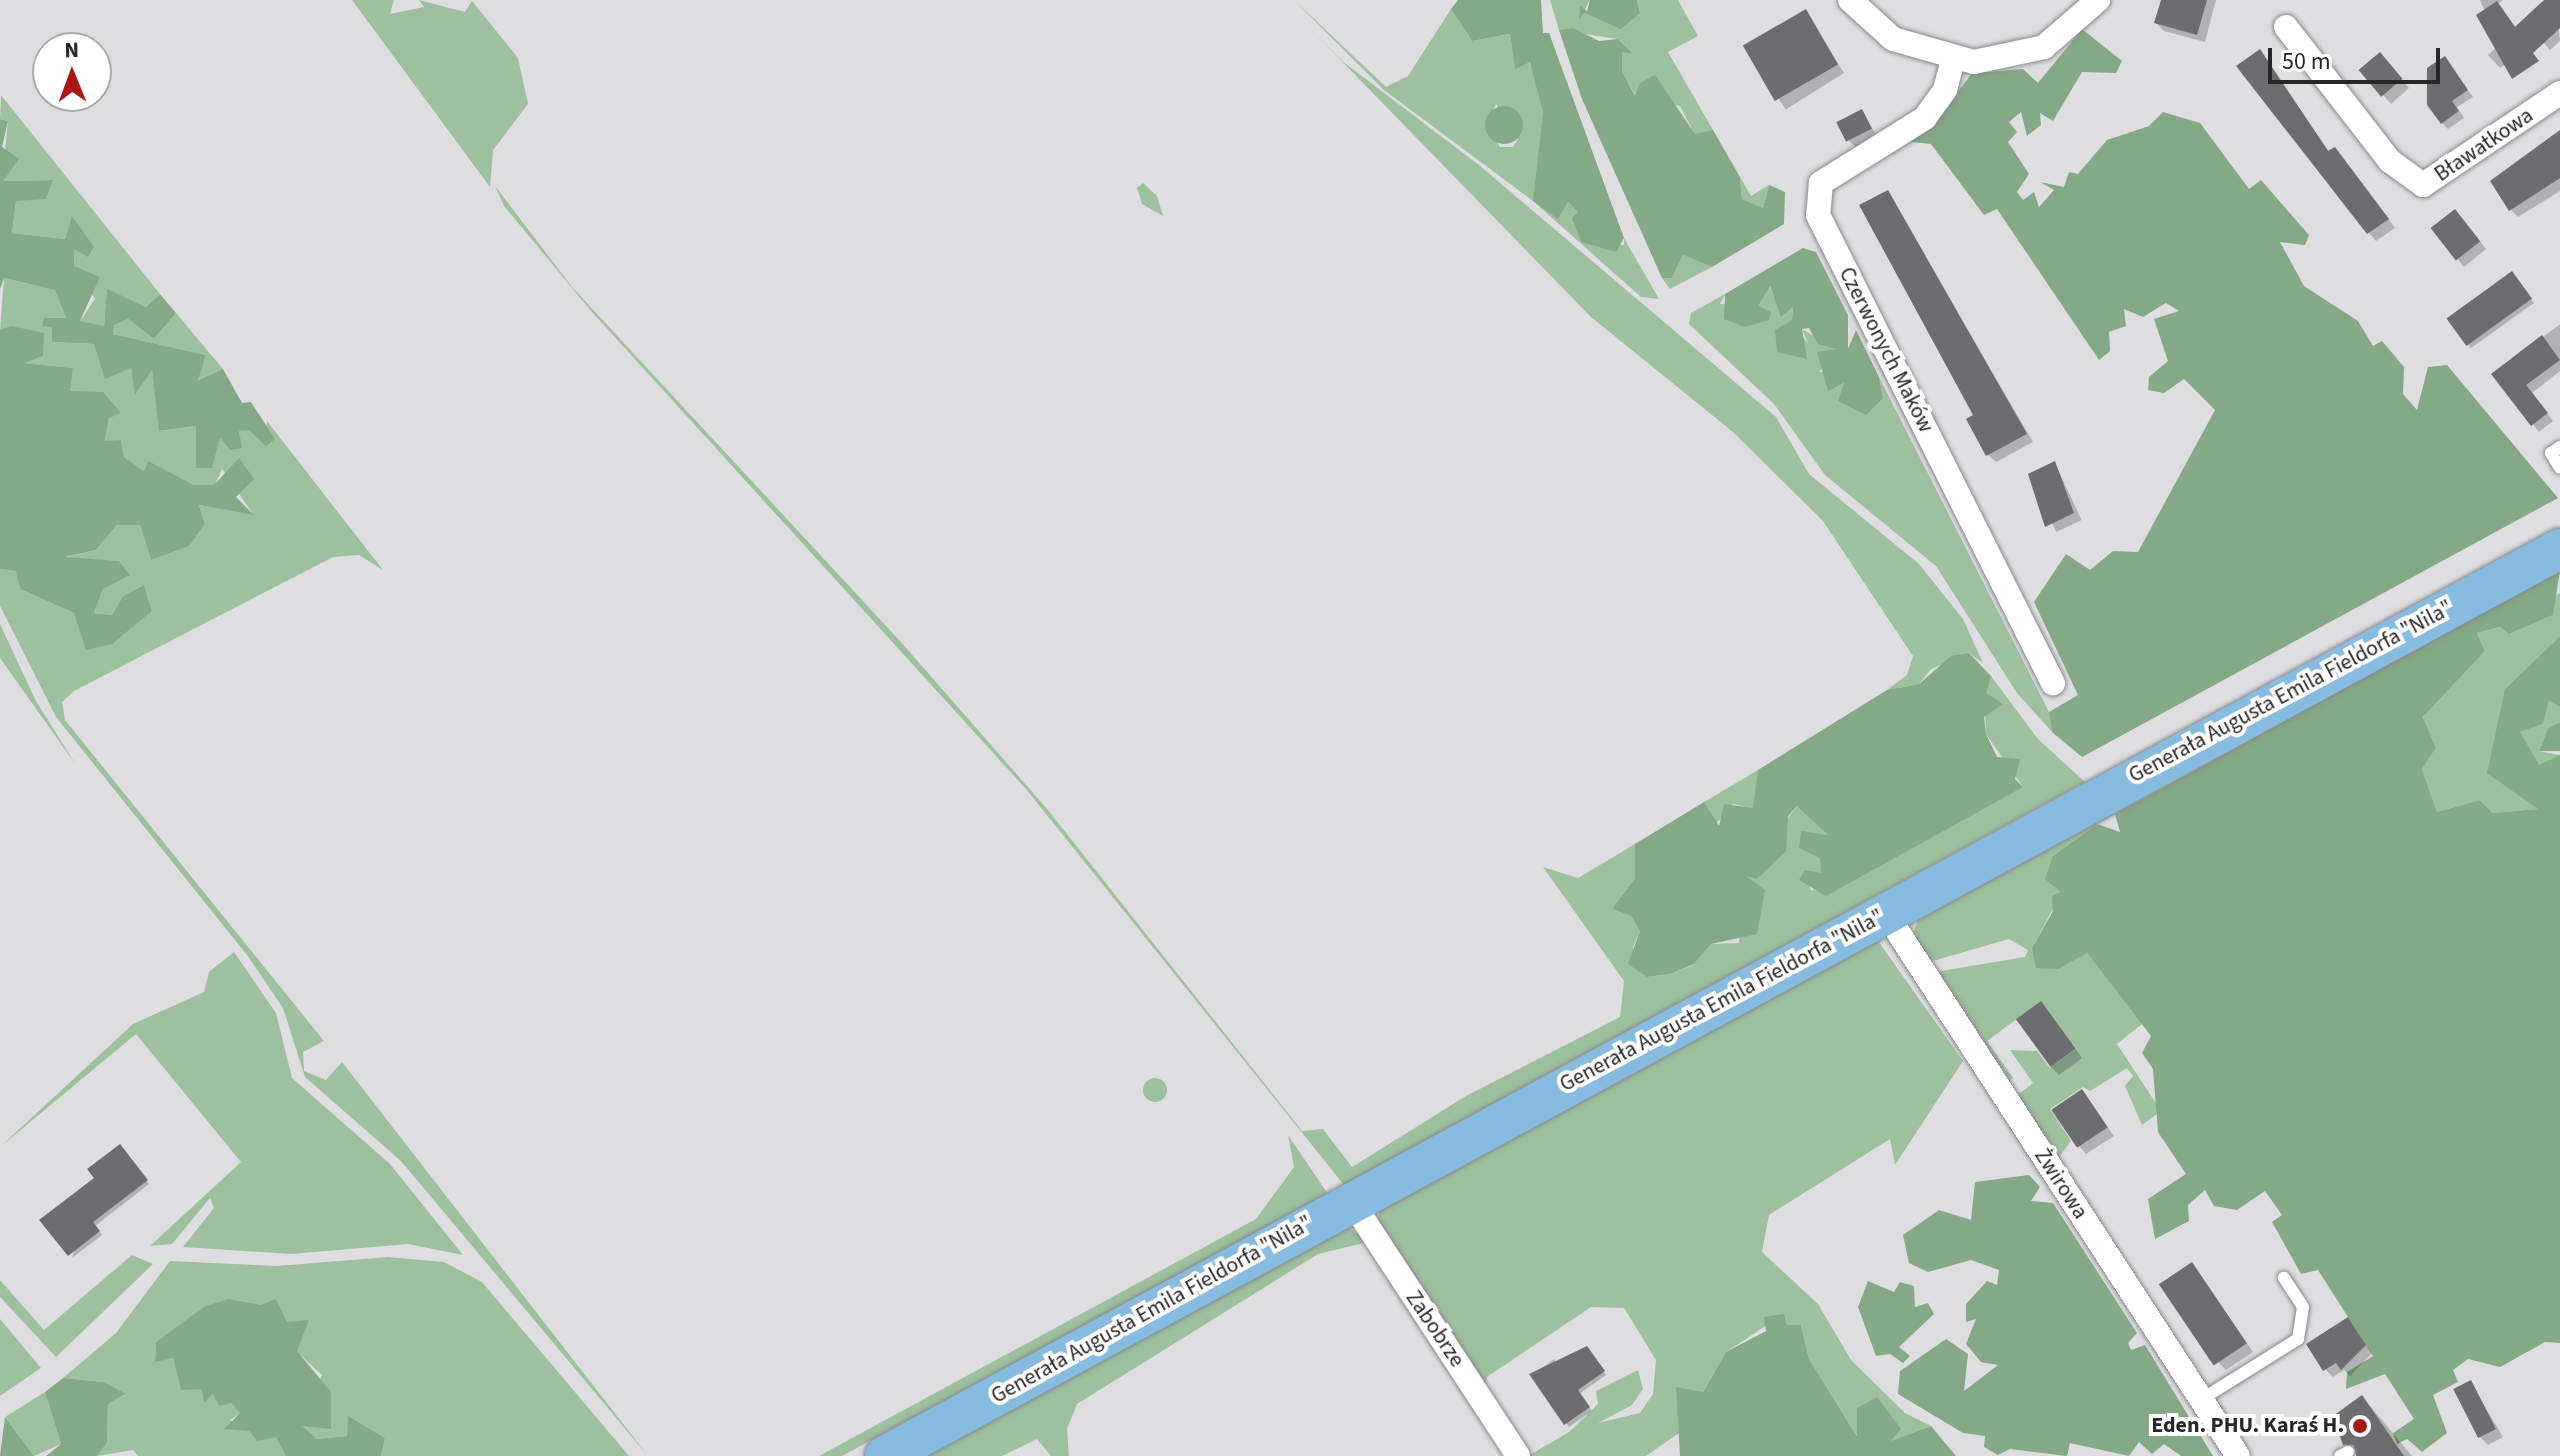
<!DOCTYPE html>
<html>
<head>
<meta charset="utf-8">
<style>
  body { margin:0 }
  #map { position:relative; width:2560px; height:1456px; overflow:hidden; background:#dedee1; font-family:"Source Sans 3",sans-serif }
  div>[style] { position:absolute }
  .green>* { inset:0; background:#9dc09f }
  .round { border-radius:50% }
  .forest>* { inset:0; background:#84a986 }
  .shadow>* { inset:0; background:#0003; transform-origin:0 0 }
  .building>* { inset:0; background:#6c6d6f; transform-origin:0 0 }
  .roads { filter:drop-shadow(0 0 2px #88888b) drop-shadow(0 0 2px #88888b) }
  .lane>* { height:12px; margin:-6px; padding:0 6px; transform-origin:6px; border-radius:6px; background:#fff }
  .street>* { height:24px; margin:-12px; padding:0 12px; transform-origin:12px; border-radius:12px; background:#fff }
  .primary>* { height:40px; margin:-20px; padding:0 20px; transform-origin:20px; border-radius:20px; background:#87bbdf }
  .dots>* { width:22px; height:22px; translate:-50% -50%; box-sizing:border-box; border:4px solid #fff; border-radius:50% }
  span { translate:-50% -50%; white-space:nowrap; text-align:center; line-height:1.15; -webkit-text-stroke:8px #fff; paint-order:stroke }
  .street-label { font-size:22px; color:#272728 }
  .poi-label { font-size:22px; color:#272728; font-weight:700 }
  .right { translate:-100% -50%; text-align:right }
  .north { position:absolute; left:32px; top:32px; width:80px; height:80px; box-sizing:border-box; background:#fff; border:2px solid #a9a9a9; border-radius:50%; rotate:359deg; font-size:22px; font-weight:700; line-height:32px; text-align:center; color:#272728 }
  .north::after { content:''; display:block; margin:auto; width:28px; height:36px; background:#aa1814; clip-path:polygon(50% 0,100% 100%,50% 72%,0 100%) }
  .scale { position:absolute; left:2268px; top:48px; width:172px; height:36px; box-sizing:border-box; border:4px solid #272728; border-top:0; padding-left:10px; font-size:24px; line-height:28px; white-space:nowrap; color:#272728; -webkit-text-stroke:6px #fff; paint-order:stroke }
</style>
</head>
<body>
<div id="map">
  <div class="green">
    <i style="clip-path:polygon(352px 0,394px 0,390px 14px,424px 7px,419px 0,465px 12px,472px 1px,518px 58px,528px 104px,493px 150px,490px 187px)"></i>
    <i style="clip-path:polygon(evenodd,1294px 0,1386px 87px,1408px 76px,1451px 9px,1472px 41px,1510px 34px,1515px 68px,1529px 61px,1535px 77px,1563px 207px,1568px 202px,1578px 212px,1593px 242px,1624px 245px,1624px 238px,1659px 299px,1641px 297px,1533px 201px,1384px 90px,1294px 0,1496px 104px,1518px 139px,1513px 147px,1500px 147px,1486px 124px,1496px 104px)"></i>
    <i style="clip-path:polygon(1550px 0,1590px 0,1580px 18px,1585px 13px,1615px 23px,1640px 13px,1637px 0,1678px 0,1698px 36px,1668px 52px,1713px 130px,1695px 135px,1680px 106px,1636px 97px,1622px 71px,1622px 51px,1631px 53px,1618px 39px,1559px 30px)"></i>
    <i style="clip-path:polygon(1287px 5px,1342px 61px,1479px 165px,1776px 417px,1809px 474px,1919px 564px,1963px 619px,1983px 663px,1969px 653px,1931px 669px,1919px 684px,1887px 690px,1907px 675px,1913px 656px,1823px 521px,1733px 432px,1591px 317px)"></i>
    <i style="clip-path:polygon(1px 95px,160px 294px,146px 307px,107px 290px,104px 327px,80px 321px,95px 299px,74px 266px,72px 217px,65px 239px,12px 233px,16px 201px,52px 180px,2px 181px,8px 121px,0 119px)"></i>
    <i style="clip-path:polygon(1740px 177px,1751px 196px,1769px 185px,1763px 208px,1742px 199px)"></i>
    <i style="clip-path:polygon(1143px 183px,1157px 196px,1163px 216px,1142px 204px,1137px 188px)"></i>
    <i style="clip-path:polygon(495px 186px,572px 287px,900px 641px,1048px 810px,1302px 1131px,1323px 1129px,1352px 1167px,1466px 1096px,1620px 1017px,1624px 981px,1543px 867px,1578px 878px,1635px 844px,1635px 878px,1612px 909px,1631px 916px,1640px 931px,1633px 947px,1647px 977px,1670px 974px,1693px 965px,1711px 944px,1739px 943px,1743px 874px,1798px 805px,1829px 836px,1821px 874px,1805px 870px,1811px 891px,2023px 787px,1986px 734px,1984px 681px,1991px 676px,2038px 739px,2085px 782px,1344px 1185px,1026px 789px,592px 312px,504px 206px)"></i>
    <i style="clip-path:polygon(1683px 255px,1712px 267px,1670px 289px,1662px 278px,1672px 278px)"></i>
    <i style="clip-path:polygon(4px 278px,55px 290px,66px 318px,52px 327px,52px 342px,94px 344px,131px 368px,136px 394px,152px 369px,160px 431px,196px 426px,212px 447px,220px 436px,241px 447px,239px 431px,249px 429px,266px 445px,267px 421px,383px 570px,359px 555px,333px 557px,74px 691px,62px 702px,65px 720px,324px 1041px,303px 1052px,304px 1071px,326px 1080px,342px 1062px,648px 1456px,401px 1161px,305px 1077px,283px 1008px,247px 955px,56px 717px,0 606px,0 569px,17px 571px,20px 589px,74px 613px,111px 644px,152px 611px,144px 585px,123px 596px,112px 615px,94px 613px,103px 589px,129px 574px,119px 561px,63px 558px,96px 550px,117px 525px,140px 525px,151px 560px,188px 546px,205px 524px,199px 505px,253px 514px,222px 469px,215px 485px,194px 485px,148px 462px,144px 471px,124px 457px,121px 441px,105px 442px,109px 418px,69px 391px,73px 368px,22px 363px,44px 333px,0 330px)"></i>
    <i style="clip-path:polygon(1769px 285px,1782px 316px,1793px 305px,1792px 320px,1808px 344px,1802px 329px,1836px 349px,1819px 372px,1826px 371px,1828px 390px,1845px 383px,1866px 414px,1883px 397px,1879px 377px,2049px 712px,2052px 732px,2017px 693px,1936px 566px,1825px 475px,1774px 404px,1689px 324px,1691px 313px,1725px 294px,1720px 304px,1757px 306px)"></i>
    <i style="clip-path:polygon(176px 313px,223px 369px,197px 380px,206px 355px,113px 334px,113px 325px,128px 319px,154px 339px)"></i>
    <i style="clip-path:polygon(2560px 593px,2560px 636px,2505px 689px,2539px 809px,2493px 813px,2480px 800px,2437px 812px,2422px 769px,2436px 748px,2423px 717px,2485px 651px,2477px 633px,2500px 627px,2509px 634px,2553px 615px,2552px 598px)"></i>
    <i style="clip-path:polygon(2459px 620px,2097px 824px,2053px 856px,2062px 892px,2032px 948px,2069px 958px,2087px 953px,2142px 1024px,2117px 1044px,2161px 1111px,2142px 1125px,2125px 1086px,2133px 1076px,2127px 1068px,2090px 1091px,2083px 1087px,2050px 1109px,2071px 1141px,2056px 1161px,2015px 1097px,2033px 1083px,2010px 1050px,2037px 1051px,2050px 1068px,2076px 1049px,2041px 1001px,1987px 1041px,2013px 1078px,2006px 1084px,1929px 973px,2025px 957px,2028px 950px,2009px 939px,1926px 963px,1912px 937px,1918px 920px)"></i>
    <i style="clip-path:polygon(0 624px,36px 701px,76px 765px,0 658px)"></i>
    <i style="clip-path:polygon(2549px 701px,2560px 707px,2560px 722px,2548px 728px,2539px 751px,2560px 755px,2539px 766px,2519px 732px,2543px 724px)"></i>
    <i style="clip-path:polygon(1758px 770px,1754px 809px,1733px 804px,1716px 824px,1704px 802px)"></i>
    <i style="clip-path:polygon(1876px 938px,1963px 1061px,1895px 1165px,1890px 1139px,1769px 1215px,1762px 1252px,1818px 1304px,1851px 1360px,1905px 1413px,1931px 1426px,1889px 1442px,1858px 1437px,1809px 1359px,1801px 1325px,1787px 1325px,1784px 1314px,1726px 1352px,1679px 1433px,1646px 1456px,1528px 1456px,1569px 1432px,1598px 1404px,1596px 1391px,1638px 1370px,1643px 1389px,1632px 1405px,1598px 1423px,1640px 1413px,1653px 1394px,1656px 1360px,1624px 1308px,1591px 1307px,1487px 1377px,1484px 1391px,1377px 1224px,1380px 1208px)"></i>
    <i style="clip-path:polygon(234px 952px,276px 1013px,292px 1078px,390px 1164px,463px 1255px,408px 1244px,291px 1254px,183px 1247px,214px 1208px,210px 1198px,172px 1244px,150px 1246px,241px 1162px,136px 1034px,0 1147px,133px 1024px,204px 992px,209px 972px)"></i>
    <i class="round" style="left:1143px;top:1078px;width:24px;height:24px"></i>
    <i style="clip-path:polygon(1288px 1135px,1328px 1194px,842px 1456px,819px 1456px,1256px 1219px,1294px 1167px)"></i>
    <i style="clip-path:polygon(1346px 1225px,1368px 1242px,1318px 1254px,1077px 1404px,1067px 1429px,1069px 1456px,1051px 1456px,1037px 1439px,1002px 1456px,911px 1456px)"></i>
    <i style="clip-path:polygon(132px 1255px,153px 1264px,56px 1357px,0 1297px,0 1280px,44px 1330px)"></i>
    <i style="clip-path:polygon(388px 1257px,444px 1262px,482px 1282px,629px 1456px,381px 1456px,385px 1438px,349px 1417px,347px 1436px,317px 1439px,300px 1425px,322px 1375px,296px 1351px,287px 1322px,261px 1306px,172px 1332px,156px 1342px,155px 1361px,173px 1358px,181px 1389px,201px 1389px,204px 1403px,213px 1394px,231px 1403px,241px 1413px,230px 1420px,276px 1436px,286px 1456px,138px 1456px,133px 1450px,97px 1456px,107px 1443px,108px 1404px,125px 1395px,104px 1382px,63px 1378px,116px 1333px,170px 1261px,277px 1266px)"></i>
    <i style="clip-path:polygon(0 1319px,41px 1368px,0 1396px)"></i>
    <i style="clip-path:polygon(45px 1392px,61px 1444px,34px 1456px,5px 1417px)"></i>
  </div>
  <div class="forest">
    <i style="clip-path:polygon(1458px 0,1541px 0,1543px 33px,1549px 33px,1624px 238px,1616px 252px,1581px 242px,1572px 218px,1578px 212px,1568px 202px,1558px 219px,1533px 201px,1543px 113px,1530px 62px,1515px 69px,1510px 34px,1472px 41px,1451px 9px)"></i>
    <i style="clip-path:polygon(1590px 0,1637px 0,1640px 13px,1621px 29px,1585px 13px,1579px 19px,1580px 6px,1587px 11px)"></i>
    <i style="clip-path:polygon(1573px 28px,1599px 41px,1618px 39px,1633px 54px,1622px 52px,1622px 71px,1635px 96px,1640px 83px,1655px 75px,1695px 134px,1713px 130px,1740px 177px,1742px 199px,1763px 208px,1769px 185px,1785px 192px,1784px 224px,1712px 267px,1683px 255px,1672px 278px,1662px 278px,1582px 99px,1559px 30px)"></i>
    <i style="clip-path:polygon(2082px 29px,2122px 61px,2116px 73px,2082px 72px,2053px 121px,2040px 113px,2041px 125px,2027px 136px,2021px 112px,2009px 122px,2017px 132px,2008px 142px,2029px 174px,2017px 192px,2023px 200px,2034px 192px,2039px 207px,2054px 190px,2040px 182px,2064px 187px,2069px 172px,2078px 174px,2107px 140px,2149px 126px,2163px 112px,2200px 123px,2249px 189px,2261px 180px,2309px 235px,2305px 245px,2280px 242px,2304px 286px,2358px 321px,2373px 346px,2382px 341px,2404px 367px,2403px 394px,2417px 410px,2428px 367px,2447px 365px,2558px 498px,2082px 757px,2052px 732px,2049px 712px,2078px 695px,2034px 602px,2066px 554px,2090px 570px,2113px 551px,2138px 552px,2215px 410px,2184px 379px,2164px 393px,2148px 390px,2149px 377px,2168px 361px,2154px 319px,2179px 311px,2166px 303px,2143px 317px,2124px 309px,2126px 326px,2109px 332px,2110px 351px,2099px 360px,1997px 209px,1984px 215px,1931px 144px,1902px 141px,1939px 117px,1972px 73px,2023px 69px,2038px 83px)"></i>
    <i class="round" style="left:1485px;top:106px;width:38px;height:38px"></i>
    <i style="clip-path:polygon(0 119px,8px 121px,2px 147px,19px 159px,3px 181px,53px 180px,46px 199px,16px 201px,12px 233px,65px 239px,72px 216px,94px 247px,88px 257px,74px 249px,74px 266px,100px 277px,80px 321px,104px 326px,107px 289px,146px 307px,160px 294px,176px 313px,154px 339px,128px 319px,114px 325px,113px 334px,206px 355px,198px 380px,223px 369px,242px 403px,251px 402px,275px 439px,266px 446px,249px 430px,239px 431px,242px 448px,230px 450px,220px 437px,212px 468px,196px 468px,196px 426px,159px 431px,152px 370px,135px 395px,131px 368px,105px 379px,94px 344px,52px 342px,52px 327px,42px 326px,44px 318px,66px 318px,55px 290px,4px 278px,0 289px)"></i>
    <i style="clip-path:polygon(1803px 248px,1816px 252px,1848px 315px,1848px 349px,1856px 330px,1879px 377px,1883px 398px,1866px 415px,1838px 401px,1844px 383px,1828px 391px,1817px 352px,1836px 349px,1818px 344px,1809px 328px,1802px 329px,1807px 359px,1777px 352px,1775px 330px,1792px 320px,1793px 307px,1781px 317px,1770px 286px,1758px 306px,1771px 312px,1769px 320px,1745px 327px,1724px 319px,1725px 294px)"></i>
    <i style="clip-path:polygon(11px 326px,44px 333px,43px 356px,24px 363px,73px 368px,70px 391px,103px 392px,121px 413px,109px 418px,105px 441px,121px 440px,124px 457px,144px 471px,148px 461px,194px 485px,214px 485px,239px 458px,254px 479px,236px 497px,254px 515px,199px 505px,205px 524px,189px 546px,151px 560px,140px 525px,117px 525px,96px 550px,65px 557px,119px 561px,130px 575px,103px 589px,94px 613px,112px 615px,123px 596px,144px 585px,152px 611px,112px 644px,86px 650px,74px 613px,20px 589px,16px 571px,0 569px,0 330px)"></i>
    <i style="clip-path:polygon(2560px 570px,2553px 615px,2509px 634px,2500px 627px,2477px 633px,2485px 651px,2423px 717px,2436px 748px,2422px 769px,2437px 812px,2480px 800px,2493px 813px,2538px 809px,2487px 773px,2505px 689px,2560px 636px,2560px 707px,2549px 701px,2543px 724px,2520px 732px,2539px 765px,2560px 755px,2560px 1343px,2545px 1342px,2500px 1367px,2468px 1359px,2453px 1370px,2458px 1382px,2433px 1395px,2447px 1433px,2422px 1452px,2407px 1439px,2397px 1444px,2393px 1433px,2414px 1419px,2385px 1374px,2346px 1389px,2347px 1372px,2373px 1356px,2318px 1270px,2301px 1274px,2272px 1222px,2282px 1215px,2265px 1191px,2237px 1210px,2214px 1206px,2205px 1190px,2188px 1205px,2189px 1221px,2155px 1239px,2148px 1199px,2186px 1174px,2158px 1132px,2153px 1069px,2142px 1053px,2151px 1036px,2087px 953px,2058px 969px,2036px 968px,2032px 948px,2053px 911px,2052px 896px,2061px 892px,2045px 879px,2053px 856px,2097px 824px,2120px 832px,2115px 814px)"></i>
    <i style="clip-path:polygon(1969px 653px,1991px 676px,1986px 693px,2003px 704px,1984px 717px,1986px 734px,1997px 757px,2020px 759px,2015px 779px,2023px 787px,1826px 896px,1799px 880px,1805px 870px,1821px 873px,1820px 858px,1799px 848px,1801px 831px,1828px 835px,1797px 806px,1788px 816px,1786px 851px,1757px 879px,1746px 876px,1765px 890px,1757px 934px,1711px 944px,1694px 964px,1670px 974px,1647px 977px,1628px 964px,1640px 931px,1631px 916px,1612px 909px,1635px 878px,1635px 844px,1704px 802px,1719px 826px,1724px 804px,1753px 808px,1758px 770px,1887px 690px,1919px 684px,1951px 656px)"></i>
    <i style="clip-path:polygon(2560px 722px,2560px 751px,2539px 751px,2548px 728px)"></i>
    <i style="clip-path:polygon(2029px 1175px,2040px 1187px,2031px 1201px,2053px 1203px,2137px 1333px,2128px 1343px,2131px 1350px,2145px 1345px,2213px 1456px,2181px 1456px,2164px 1444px,2152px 1454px,2139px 1442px,2129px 1456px,2070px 1443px,2067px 1456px,2010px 1449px,1998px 1455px,1984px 1447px,1985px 1436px,1963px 1433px,1898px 1394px,1900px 1371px,1946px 1339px,1968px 1354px,1964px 1391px,1998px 1365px,1981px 1362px,1966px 1344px,1976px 1319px,1966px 1322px,1966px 1304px,1987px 1281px,1997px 1285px,1999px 1270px,1971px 1260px,1928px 1272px,1909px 1263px,1903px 1235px,1939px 1210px,1971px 1220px,1975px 1182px)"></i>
    <i style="clip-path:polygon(1868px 1281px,1894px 1292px,1900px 1282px,1914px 1286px,1915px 1307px,1928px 1303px,1934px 1314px,1899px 1347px,1910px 1356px,1903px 1363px,1890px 1354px,1876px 1356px,1858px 1307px)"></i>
    <i style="clip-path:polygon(228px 1299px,261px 1305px,276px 1299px,287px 1322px,309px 1320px,297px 1351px,331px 1392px,331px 1429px,302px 1426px,317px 1439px,347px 1436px,348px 1416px,385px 1438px,381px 1456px,286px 1456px,276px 1437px,257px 1441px,249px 1431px,224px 1429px,240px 1413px,231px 1403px,219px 1406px,213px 1394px,204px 1403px,201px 1389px,181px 1390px,173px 1358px,155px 1362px,156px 1342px,204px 1307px)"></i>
    <i style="clip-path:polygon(1784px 1314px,1787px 1325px,1801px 1325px,1809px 1359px,1857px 1436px,1857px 1408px,1877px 1397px,1901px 1429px,1891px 1441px,1931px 1426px,1956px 1456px,1680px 1456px,1676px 1387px,1703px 1392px,1726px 1352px,1766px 1331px,1764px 1317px)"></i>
    <i style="clip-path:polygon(63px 1378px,104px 1382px,126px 1394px,108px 1404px,107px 1443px,97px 1456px,46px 1456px,61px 1444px,45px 1392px)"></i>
    <i style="clip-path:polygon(5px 1417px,34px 1456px,0 1456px)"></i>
  </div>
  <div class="shadow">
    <i style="clip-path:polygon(2162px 0,2216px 0,2205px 42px,2164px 31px,2156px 23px)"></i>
    <i style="clip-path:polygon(2480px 0,2503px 0,2498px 4px,2517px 29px,2556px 0,2560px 41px,2550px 50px,2542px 41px,2500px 68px,2488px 55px,2499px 45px)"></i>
    <i style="left:1806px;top:12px;width:72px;height:69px;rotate:58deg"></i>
    <i style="clip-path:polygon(2260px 51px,2330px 153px,2342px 157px,2395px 228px,2376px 241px,2369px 233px,2239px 67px)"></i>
    <i style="clip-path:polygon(2445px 58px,2473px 97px,2457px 107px,2464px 118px,2448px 129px,2442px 123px)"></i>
    <i style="clip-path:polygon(2387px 62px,2409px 88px,2391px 104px,2361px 70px)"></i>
    <i style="clip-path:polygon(1861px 112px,1878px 137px,1857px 148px,1849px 141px)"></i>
    <i style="clip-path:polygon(2560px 133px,2560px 191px,2518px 217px,2511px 210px)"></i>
    <i style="clip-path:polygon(1887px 192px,2033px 442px,1996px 462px,1988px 455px)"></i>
    <i style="clip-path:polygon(2462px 219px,2486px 249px,2464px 267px,2433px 228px)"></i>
    <i style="clip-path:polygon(2515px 277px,2534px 303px,2471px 348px,2468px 345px)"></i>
    <i style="clip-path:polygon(2560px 324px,2560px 371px,2532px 393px,2553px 421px,2539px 432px,2494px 375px)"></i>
    <i style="left:2055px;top:463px;width:63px;height:28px;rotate:65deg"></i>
    <i style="clip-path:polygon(2048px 1011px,2082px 1058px,2059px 1075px,2051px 1067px)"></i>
    <i style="clip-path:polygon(2082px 1091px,2114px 1136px,2086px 1154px,2079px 1146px)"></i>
    <i style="clip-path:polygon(123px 1150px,149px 1184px,95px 1226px,102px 1235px,72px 1258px,97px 1178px)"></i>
    <i style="clip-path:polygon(2199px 1273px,2253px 1352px,2226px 1370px,2218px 1362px)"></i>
    <i style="clip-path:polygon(2347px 1319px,2372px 1353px,2350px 1376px,2344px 1370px,2333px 1377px,2325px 1369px)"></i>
    <i style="clip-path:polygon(1590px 1351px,1606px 1375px,1579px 1394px,1592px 1411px,1569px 1427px,1532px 1375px,1554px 1359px,1560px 1366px)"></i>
    <i style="clip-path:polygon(2471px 1383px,2503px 1437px,2488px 1445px,2480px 1437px)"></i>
    <i style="clip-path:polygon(2362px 1398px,2370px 1406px,2412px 1456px,2366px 1456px,2344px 1443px,2335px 1430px)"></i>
  </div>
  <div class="building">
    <i style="clip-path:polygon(2161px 0,2207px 0,2197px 35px,2154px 23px)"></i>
    <i style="clip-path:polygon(2544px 0,2560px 0,2560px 28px,2533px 53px,2539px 61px,2512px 79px,2476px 15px,2497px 1px,2515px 27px)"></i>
    <i style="left:1806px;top:9px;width:64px;height:73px;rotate:60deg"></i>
    <i style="clip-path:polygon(2260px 49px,2328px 151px,2335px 147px,2389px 219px,2367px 234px,2236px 66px)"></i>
    <i style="left:2380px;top:52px;width:35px;height:28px;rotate:50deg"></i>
    <i style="clip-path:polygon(2445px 56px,2468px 90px,2452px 101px,2459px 111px,2441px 124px,2427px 105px,2427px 68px)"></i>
    <i style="left:1862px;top:109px;width:22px;height:29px;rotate:63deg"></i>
    <i style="clip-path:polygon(2560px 130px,2560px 178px,2509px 211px,2490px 181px)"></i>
    <i style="clip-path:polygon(1888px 190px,2027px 434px,1986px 456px,1966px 419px,1973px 415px,1859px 205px)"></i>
    <i style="left:2455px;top:209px;width:41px;height:31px;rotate:52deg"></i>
    <i style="left:2512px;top:271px;width:34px;height:81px;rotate:54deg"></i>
    <i style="clip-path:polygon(2542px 335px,2560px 360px,2526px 385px,2548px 413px,2531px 426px,2491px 374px)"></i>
    <i style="clip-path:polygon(2055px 461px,2074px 513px,2045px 527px,2028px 474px)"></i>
    <i style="left:2041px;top:1001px;width:59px;height:31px;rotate:54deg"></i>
    <i style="left:2082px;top:1089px;width:46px;height:37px;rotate:56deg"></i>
    <i style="clip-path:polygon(120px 1144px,148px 1180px,93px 1222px,100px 1231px,68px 1256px,39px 1220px,94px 1178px,87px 1169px)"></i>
    <i style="left:2192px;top:1262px;width:98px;height:40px;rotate:56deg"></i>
    <i style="clip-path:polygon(2348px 1317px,2366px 1345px,2341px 1370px,2336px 1363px,2323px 1371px,2306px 1344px)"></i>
    <i style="clip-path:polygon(1587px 1346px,1605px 1371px,1578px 1390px,1590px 1407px,1564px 1425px,1529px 1374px)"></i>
    <i style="left:2471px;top:1380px;width:55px;height:20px;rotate:63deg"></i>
    <i style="clip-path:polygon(2362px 1395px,2404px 1456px,2356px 1456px,2354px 1445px,2343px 1445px,2333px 1416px)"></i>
  </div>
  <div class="roads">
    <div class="lane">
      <i style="left:2560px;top:447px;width:11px;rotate:146deg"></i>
      <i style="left:2551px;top:453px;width:17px;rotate:59deg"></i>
      <i style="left:2202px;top:1399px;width:113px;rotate:-32deg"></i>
      <i style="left:2298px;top:1339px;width:32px;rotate:-81deg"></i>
      <i style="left:2303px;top:1307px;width:35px;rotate:-123deg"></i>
      <i style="left:2340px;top:1456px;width:9px;rotate:-27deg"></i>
    </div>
    <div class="street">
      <i style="left:1850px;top:0;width:58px;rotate:42.2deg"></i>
      <i style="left:1893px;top:39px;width:84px;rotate:15.9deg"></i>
      <i style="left:1974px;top:62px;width:72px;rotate:-12.1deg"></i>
      <i style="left:2044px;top:47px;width:72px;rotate:-41deg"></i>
      <i style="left:2286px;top:27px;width:170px;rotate:52.2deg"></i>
      <i style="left:2390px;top:161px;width:41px;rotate:36deg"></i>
      <i style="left:2423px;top:185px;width:165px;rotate:-33.9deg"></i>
      <i style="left:1953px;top:60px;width:31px;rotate:105deg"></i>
      <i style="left:1945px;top:90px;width:34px;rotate:126deg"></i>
      <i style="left:1925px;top:118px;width:123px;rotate:148deg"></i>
      <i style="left:1821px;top:183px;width:32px;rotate:95deg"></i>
      <i style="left:1818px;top:215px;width:524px;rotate:63.34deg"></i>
      <i style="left:1885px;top:912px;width:648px;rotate:57.02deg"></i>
      <i style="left:1352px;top:1202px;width:303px;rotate:56.8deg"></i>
    </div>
    <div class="primary">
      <i style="left:885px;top:1456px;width:1905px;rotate:-28.44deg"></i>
    </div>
  </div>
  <div class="dots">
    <i style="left:2360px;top:1426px;background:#aa1814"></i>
  </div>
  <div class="street-label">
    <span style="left:2484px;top:145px;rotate:-34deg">Bławatkowa</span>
    <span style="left:1886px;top:350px;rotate:63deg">Czerwonych Maków</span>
    <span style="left:2291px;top:692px;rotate:-28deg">Generała Augusta Emila Fieldorfa "Nila"</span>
    <span style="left:1722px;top:1001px;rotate:-28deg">Generała Augusta Emila Fieldorfa "Nila"</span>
    <span style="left:2061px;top:1184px;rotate:57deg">Żwirowa</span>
    <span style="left:1152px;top:1310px;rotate:-29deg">Generała Augusta Emila Fieldorfa "Nila"</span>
    <span style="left:1435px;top:1329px;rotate:56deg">Zabobrze</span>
  </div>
  <div class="poi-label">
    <span class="right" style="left:2344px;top:1426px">Eden. PHU. Karaś H.</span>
  </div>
  <div class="north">N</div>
  <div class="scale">50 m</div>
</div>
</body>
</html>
